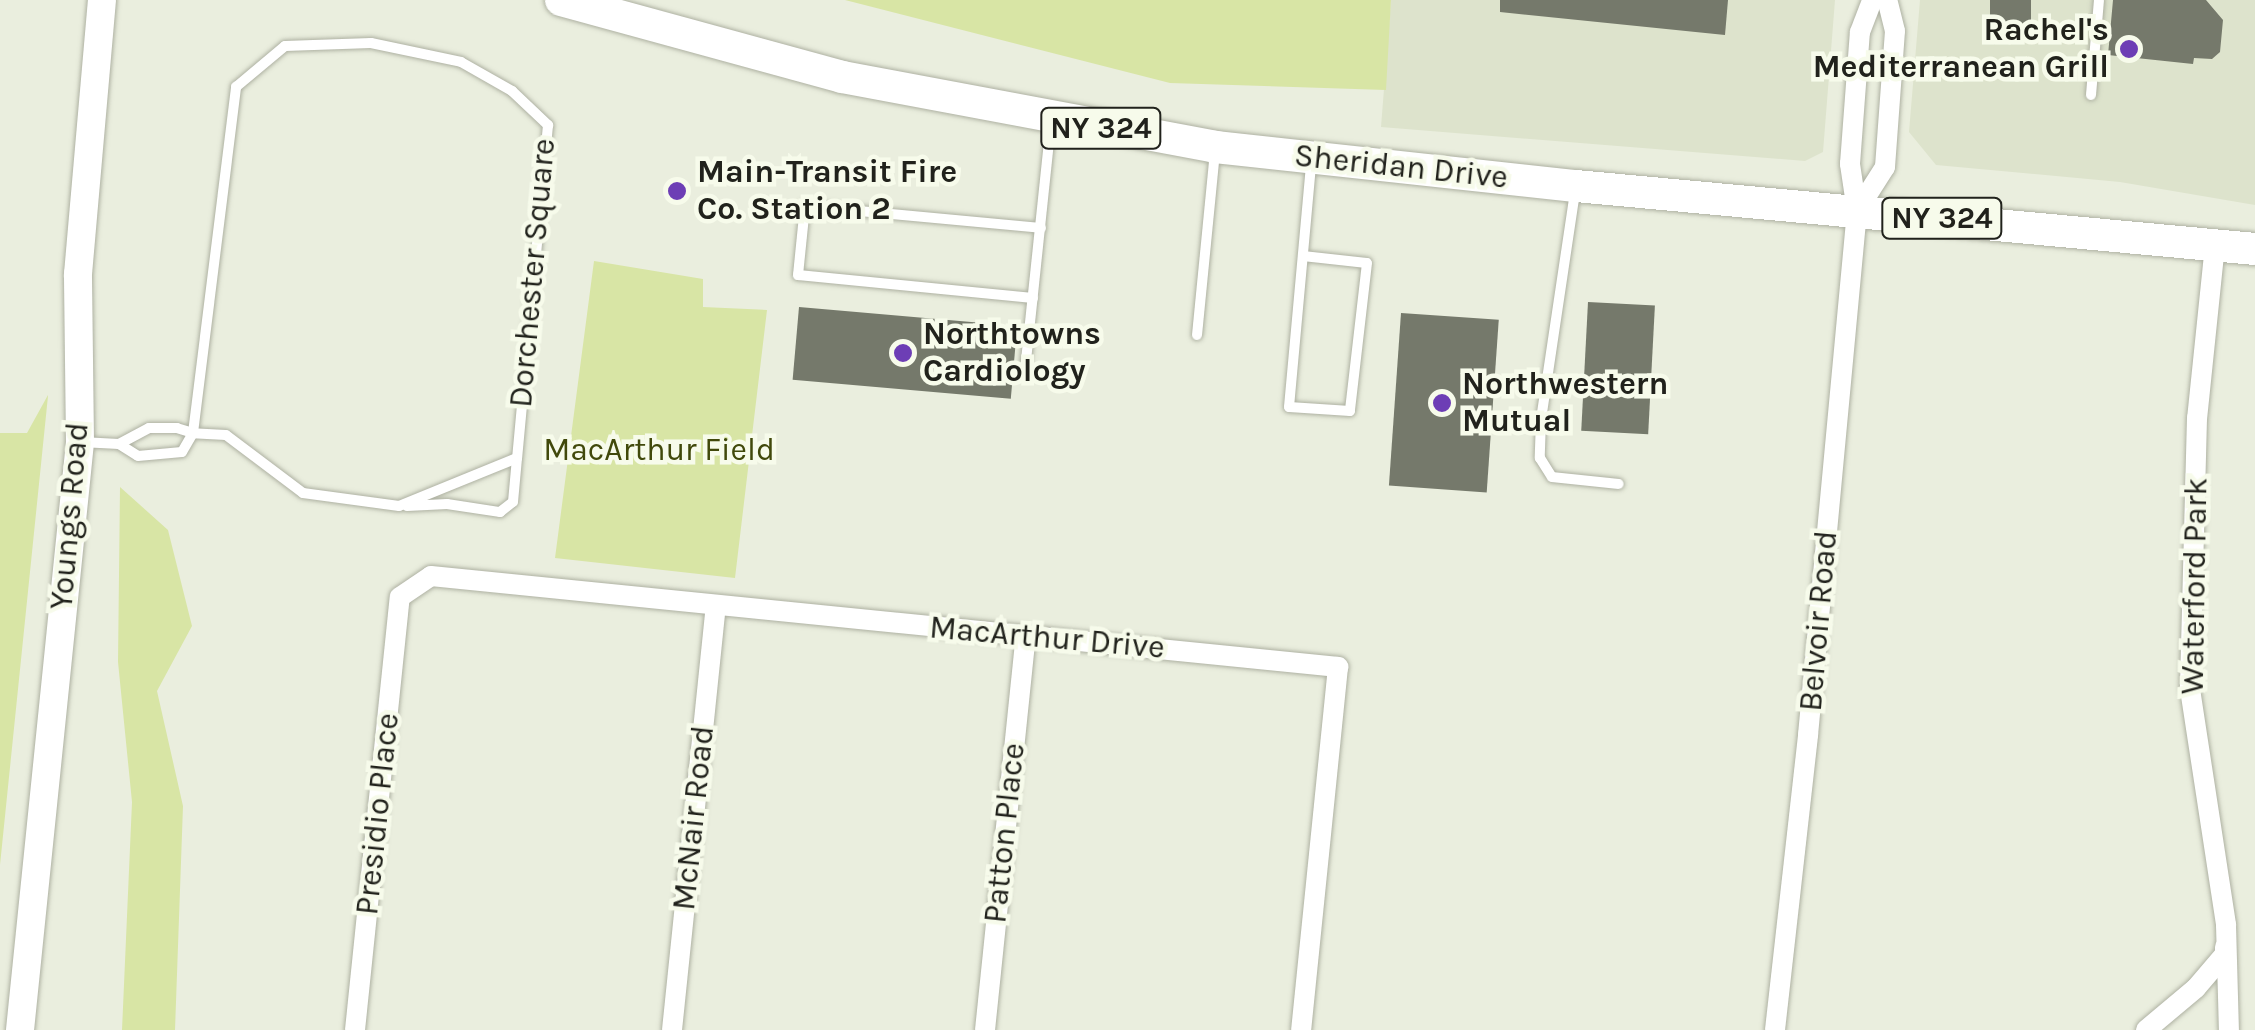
<!DOCTYPE html>
<html>
<head>
<meta charset="utf-8">
<style>
  body { margin:0 }
  #map { position:relative; width:2255px; height:1030px; overflow:hidden; background:#eaeede; font-family:Karla,sans-serif }
  div>[style] { position:absolute }
  .built>* { inset:0; background:#dde3cc }
  .green>* { inset:0; background:#d8e5a5 }
  .building>* { inset:0; background:#75796b; transform-origin:0 0 }
  .roads { filter:drop-shadow(0 0 2px #aeb1a2) drop-shadow(0 0 2px #aeb1a2) }
  .service>* { height:10px; margin:-5px; padding:0 5px; transform-origin:5px; border-radius:5px; background:#fff }
  .minor>* { height:20px; margin:-10px; padding:0 10px; transform-origin:10px; border-radius:10px; background:#fff }
  .tertiary>* { height:28px; margin:-14px; padding:0 14px; transform-origin:14px; border-radius:14px; background:#fff }
  .primary>* { height:32px; margin:-16px; padding:0 16px; transform-origin:16px; border-radius:16px; background:#fff }
  .dots>* { width:28px; height:28px; translate:-50% -50%; box-sizing:border-box; border:5px solid #f7fbeb; border-radius:50% }
  span { translate:-50% -50%; white-space:nowrap; text-align:center; line-height:1.15; -webkit-text-stroke:9px #f7fbeb; paint-order:stroke }
  .shield-label span { padding:2px 8px; background:#f7fbeb; border:2px solid; border-radius:8px; -webkit-text-stroke-width:0 }
  .shield-label { font-size:30px; color:#21221c; font-weight:700 }
  .poi-label { font-size:32px; color:#21221c; font-weight:700 }
  .right { translate:-100% -50%; text-align:right }
  .left { translate:0 -50%; text-align:left }
  .street-label { font-size:32px; color:#21221c }
  .park-label { font-size:32px; color:#41490b }
</style>
</head>
<body>
<div id="map">
  <div class="built">
    <i style="clip-path:polygon(1391px 0,1835px 0,1823px 152px,1805px 161px,1381px 127px)"></i>
    <i style="clip-path:polygon(1920px 0,2255px 0,2255px 205px,2120px 182px,1936px 165px,1909px 132px)"></i>
  </div>
  <div class="green">
    <i style="clip-path:polygon(845px 0,1391px 0,1386px 90px,1170px 83px)"></i>
    <i style="clip-path:polygon(594px 261px,703px 279px,703px 307px,767px 310px,735px 578px,555px 558px)"></i>
    <i style="clip-path:polygon(48px 395px,48px 396px,0 865px,0 433px,27px 433px)"></i>
    <i style="clip-path:polygon(120px 487px,168px 530px,192px 626px,157px 691px,183px 806px,175px 1030px,122px 1030px,132px 802px,118px 662px)"></i>
  </div>
  <div class="building">
    <i style="clip-path:polygon(1500px 0,1728px 0,1725px 35px,1500px 12px)"></i>
    <i style="left:1990px;top:0;width:41px;height:40px"></i>
    <i style="clip-path:polygon(2113px 0,2206px 0,2223px 20px,2220px 52px,2212px 59px,2194px 58px,2193px 64px,2108px 55px)"></i>
    <i style="left:1588px;top:302px;width:67px;height:129px;rotate:3deg"></i>
    <i style="left:799px;top:307px;width:219px;height:73px;rotate:5deg"></i>
    <i style="left:1401px;top:313px;width:98px;height:173px;rotate:4deg"></i>
  </div>
  <div class="roads">
    <div class="service">
      <i style="left:2091px;top:95px;width:95px;rotate:-85.2deg"></i>
      <i style="left:1575px;top:192px;width:231px;rotate:98.5deg"></i>
      <i style="left:1541px;top:420px;width:38px;rotate:92deg"></i>
      <i style="left:1540px;top:458px;width:22px;rotate:58deg"></i>
      <i style="left:1552px;top:477px;width:67px;rotate:6deg"></i>
      <i style="left:1303px;top:256px;width:64px;rotate:6.2deg"></i>
      <i style="left:1367px;top:263px;width:149px;rotate:96.6deg"></i>
      <i style="left:1350px;top:411px;width:61px;rotate:-176.2deg"></i>
      <i style="left:1289px;top:407px;width:244px;rotate:-84.8deg"></i>
      <i style="left:1033px;top:298px;width:236px;rotate:-174.4deg"></i>
      <i style="left:798px;top:275px;width:69px;rotate:-84.2deg"></i>
      <i style="left:805px;top:206px;width:237px;rotate:5.3deg"></i>
      <i style="left:1197px;top:335px;width:185px;rotate:-84.4deg"></i>
      <i style="left:1025px;top:370px;width:249px;rotate:-84deg"></i>
      <i style="left:81px;top:442px;width:38px;rotate:3deg"></i>
      <i style="left:119px;top:444px;width:22px;rotate:32deg"></i>
      <i style="left:138px;top:456px;width:44px;rotate:-5.2deg"></i>
      <i style="left:182px;top:452px;width:22px;rotate:-60deg"></i>
      <i style="left:193px;top:433px;width:349px;rotate:-82.9deg"></i>
      <i style="left:236px;top:87px;width:64px;rotate:-39.9deg"></i>
      <i style="left:285px;top:46px;width:86px;rotate:-2deg"></i>
      <i style="left:371px;top:43px;width:92px;rotate:11.9deg"></i>
      <i style="left:461px;top:62px;width:59px;rotate:29.6deg"></i>
      <i style="left:512px;top:91px;width:50px;rotate:43.4deg"></i>
      <i style="left:548px;top:125px;width:334px;rotate:95.3deg"></i>
      <i style="left:517px;top:458px;width:127px;rotate:157.9deg"></i>
      <i style="left:399px;top:506px;width:97px;rotate:-172.3deg"></i>
      <i style="left:303px;top:493px;width:96px;rotate:-143deg"></i>
      <i style="left:226px;top:435px;width:33px;rotate:-177deg"></i>
      <i style="left:193px;top:433px;width:17px;rotate:-163deg"></i>
      <i style="left:177px;top:428px;width:28px;rotate:180deg"></i>
      <i style="left:149px;top:428px;width:34px;rotate:152deg"></i>
      <i style="left:407px;top:506px;width:40px;rotate:-2.9deg"></i>
      <i style="left:447px;top:504px;width:54px;rotate:8.6deg"></i>
      <i style="left:500px;top:512px;width:16px;rotate:-38deg"></i>
      <i style="left:513px;top:502px;width:44px;rotate:-84.8deg"></i>
    </div>
    <div class="minor">
      <i style="left:1857px;top:211px;width:52px;rotate:-57.5deg"></i>
      <i style="left:1885px;top:167px;width:136px;rotate:-85.8deg"></i>
      <i style="left:1895px;top:31px;width:32px;rotate:-104deg"></i>
      <i style="left:2215px;top:245px;width:174px;rotate:95.9deg"></i>
      <i style="left:2197px;top:418px;width:271px;rotate:91.5deg"></i>
      <i style="left:2190px;top:689px;width:239px;rotate:81.3deg"></i>
      <i style="left:2226px;top:925px;width:105px;rotate:88.4deg"></i>
      <i style="left:355px;top:1030px;width:435px;rotate:-84.1deg"></i>
      <i style="left:400px;top:597px;width:37px;rotate:-34deg"></i>
      <i style="left:431px;top:576px;width:912px;rotate:5.73deg"></i>
      <i style="left:1338px;top:667px;width:365px;rotate:95.8deg"></i>
      <i style="left:672px;top:1030px;width:425px;rotate:-84.1deg"></i>
      <i style="left:985px;top:1030px;width:396px;rotate:-84.1deg"></i>
      <i style="left:1775px;top:1030px;width:297px;rotate:-83.6deg"></i>
      <i style="left:1808px;top:735px;width:526px;rotate:-84.66deg"></i>
      <i style="left:1857px;top:211px;width:48px;rotate:-98.5deg"></i>
      <i style="left:1850px;top:164px;width:132px;rotate:-85.7deg"></i>
      <i style="left:1860px;top:32px;width:34px;rotate:-69deg"></i>
      <i style="left:2146px;top:1030px;width:65px;rotate:-40deg"></i>
      <i style="left:2196px;top:988px;width:45px;rotate:-49.5deg"></i>
      <i style="left:2225px;top:954px;width:7px;rotate:-90deg"></i>
    </div>
    <div class="tertiary">
      <i style="left:20px;top:1030px;width:591px;rotate:-84.17deg"></i>
      <i style="left:80px;top:442px;width:168px;rotate:-90.7deg"></i>
      <i style="left:78px;top:274px;width:275px;rotate:-85deg"></i>
    </div>
    <div class="primary">
      <i style="left:561px;top:0;width:291px;rotate:15.3deg"></i>
      <i style="left:842px;top:77px;width:380px;rotate:10.6deg"></i>
      <i style="left:1215px;top:147px;width:363px;rotate:6.2deg"></i>
      <i style="left:1576px;top:186px;width:682px;rotate:5.3deg"></i>
    </div>
  </div>
  <div class="dots">
    <i style="left:2129px;top:49px;background:#6d3eb5"></i>
    <i style="left:677px;top:191px;background:#6d3eb5"></i>
    <i style="left:903px;top:353px;background:#6d3eb5"></i>
    <i style="left:1442px;top:403px;background:#6d3eb5"></i>
  </div>
  <div class="shield-label">
    <span style="left:1101px;top:128px">NY 324</span>
    <span style="left:1942px;top:218px">NY 324</span>
  </div>
  <div class="poi-label">
    <span class="right" style="left:2109px;top:49px">Rachel's<br>Mediterranean Grill</span>
    <span class="left" style="left:697px;top:191px">Main-Transit Fire<br>Co. Station 2</span>
    <span class="left" style="left:923px;top:353px">Northtowns<br>Cardiology</span>
    <span class="left" style="left:1462px;top:403px">Northwestern<br>Mutual</span>
  </div>
  <div class="street-label">
    <span style="left:1401px;top:167px;rotate:6deg">Sheridan Drive</span>
    <span style="left:533px;top:273px;rotate:-85deg">Dorchester Square</span>
    <span style="left:70px;top:516px;rotate:-85deg">Youngs Road</span>
    <span style="left:2195px;top:586px;rotate:-89deg">Waterford Park</span>
    <span style="left:1819px;top:621px;rotate:-85deg">Belvoir Road</span>
    <span style="left:1047px;top:638px;rotate:5deg">MacArthur Drive</span>
    <span style="left:378px;top:814px;rotate:-84deg">Presidio Place</span>
    <span style="left:694px;top:818px;rotate:-84deg">McNair Road</span>
    <span style="left:1005px;top:833px;rotate:-84deg">Patton Place</span>
  </div>
  <div class="park-label">
    <span style="left:659px;top:450px">MacArthur Field</span>
  </div>
</div>
</body>
</html>
